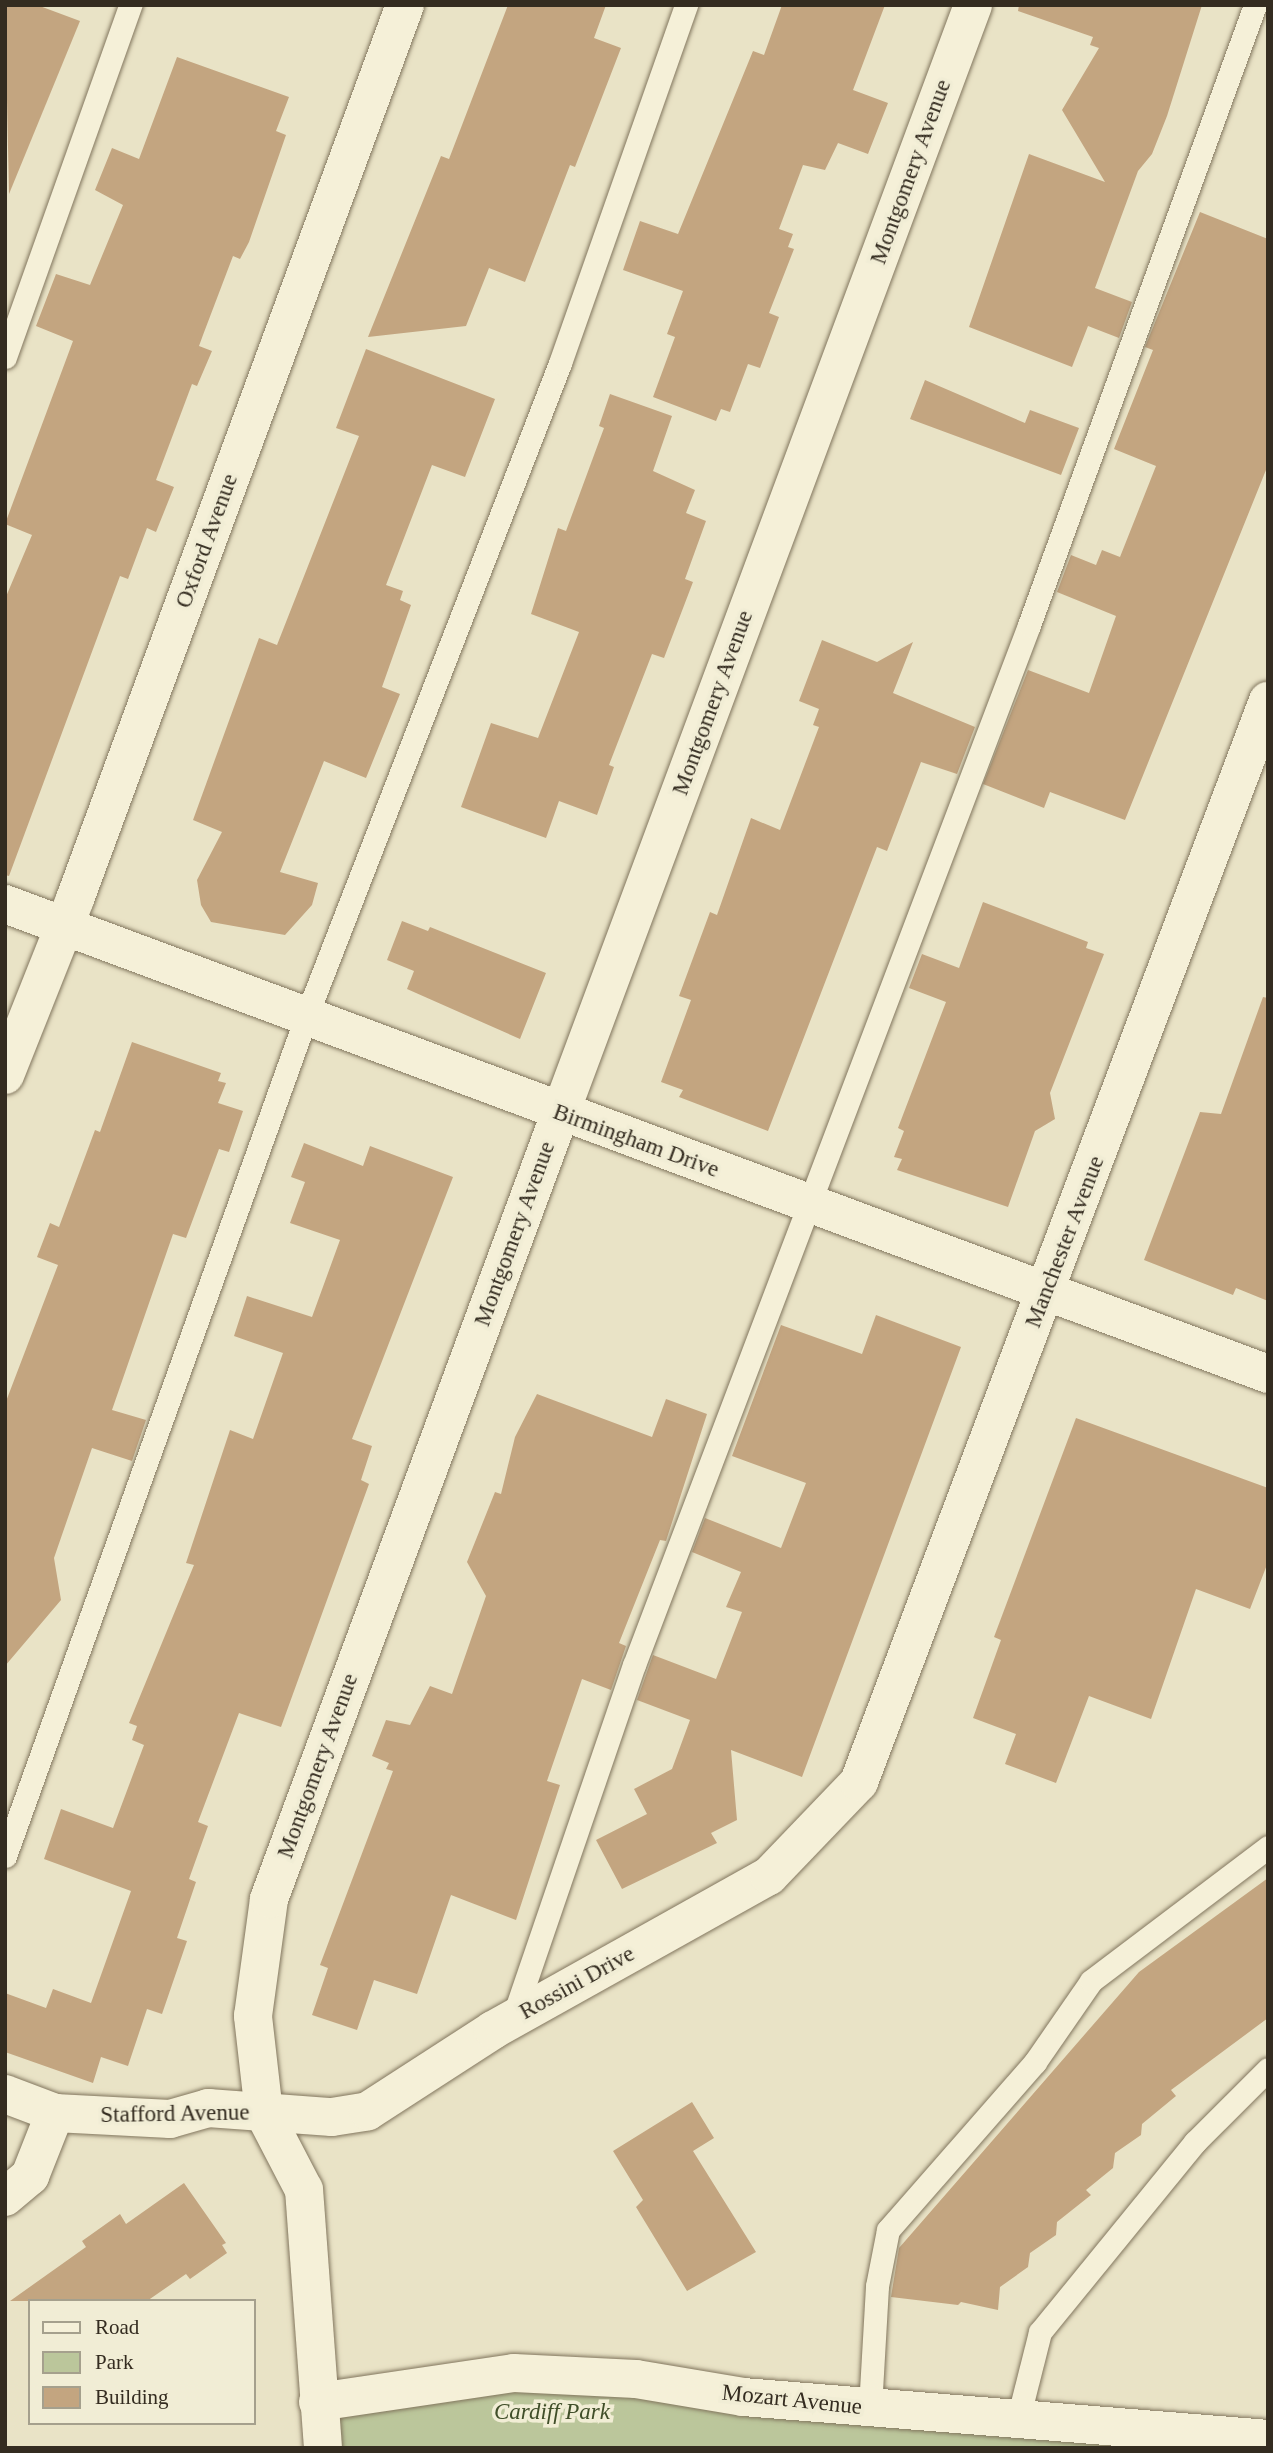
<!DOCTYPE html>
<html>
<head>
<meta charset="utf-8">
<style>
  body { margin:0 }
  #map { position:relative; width:1273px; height:2453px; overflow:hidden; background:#e9e3c6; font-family:Georgia,serif }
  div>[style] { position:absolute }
  .green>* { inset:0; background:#bbc69b }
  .building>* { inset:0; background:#c3a580 }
  .roads { filter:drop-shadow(0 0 2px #82765e) drop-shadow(0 0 2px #82765e) }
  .service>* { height:23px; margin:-11.5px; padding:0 11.5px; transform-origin:11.5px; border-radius:11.5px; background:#f5f0d8 }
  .minor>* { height:38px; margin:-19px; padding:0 19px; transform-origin:19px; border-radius:19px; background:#f5f0d8 }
  .tertiary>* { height:38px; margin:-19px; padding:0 19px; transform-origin:19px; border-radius:19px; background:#f5f0d8 }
  .secondary>* { height:38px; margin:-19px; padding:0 19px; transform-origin:19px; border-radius:19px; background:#f5f0d8 }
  span { translate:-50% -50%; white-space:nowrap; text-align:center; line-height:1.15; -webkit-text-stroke:7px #f1edd5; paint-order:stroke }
  .street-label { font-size:23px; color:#342c20 }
  .park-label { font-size:23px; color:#404e29; font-style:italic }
  .frame { position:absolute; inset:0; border:7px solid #342c20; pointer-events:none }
  .legend { position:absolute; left:28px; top:2299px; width:228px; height:126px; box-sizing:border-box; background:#f1edd5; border:2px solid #a5a08d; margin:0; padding:9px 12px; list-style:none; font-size:21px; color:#342c20 }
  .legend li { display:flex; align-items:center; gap:14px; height:35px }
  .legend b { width:35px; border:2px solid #a5a08d }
</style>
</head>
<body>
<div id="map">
  <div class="green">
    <i style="clip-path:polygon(514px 2374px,1268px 2448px,325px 2448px,322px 2407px)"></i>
  </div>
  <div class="building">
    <i style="clip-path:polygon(5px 5px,37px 5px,80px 21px,9px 194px)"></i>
    <i style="clip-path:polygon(508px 5px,606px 5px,594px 38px,621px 48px,575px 167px,570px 165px,525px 282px,489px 268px,466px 326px,368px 337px,441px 156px,449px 159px)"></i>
    <i style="clip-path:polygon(782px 5px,885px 5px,853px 90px,888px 103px,868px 154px,838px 143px,825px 170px,803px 165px,779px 229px,793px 234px,788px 247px,794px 249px,769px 313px,779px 317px,760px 368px,748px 364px,730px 412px,721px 409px,716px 421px,653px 397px,675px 337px,667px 334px,683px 291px,623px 270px,640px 221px,678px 234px,753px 51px,764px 55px)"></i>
    <i style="clip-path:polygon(1019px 5px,1202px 5px,1167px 116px,1152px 154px,1138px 171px,1095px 288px,1132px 302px,1119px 338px,1088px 326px,1072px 367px,969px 327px,1029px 154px,1105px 182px,1062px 110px,1099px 48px,1090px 45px,1093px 37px,1018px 11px)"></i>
    <i style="clip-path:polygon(177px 57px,289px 97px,276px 131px,286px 135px,249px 242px,240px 259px,233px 256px,203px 335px,199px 346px,212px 351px,197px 386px,192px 384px,156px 480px,174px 487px,156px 532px,147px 528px,128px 579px,120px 576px,9px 876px,5px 875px,5px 599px,32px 535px,5px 524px,73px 341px,36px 326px,56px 274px,90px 285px,123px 205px,95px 190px,112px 148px,139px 159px)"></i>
    <i style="clip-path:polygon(1200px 212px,1268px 239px,1268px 465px,1125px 820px,1050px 792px,1044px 808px,983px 784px,1028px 670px,1089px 693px,1116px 616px,1057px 592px,1071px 555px,1096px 565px,1102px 550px,1120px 557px,1156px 466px,1114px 449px,1153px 350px,1145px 347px)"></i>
    <i style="clip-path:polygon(366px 349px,495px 399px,465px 477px,432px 465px,386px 585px,403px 591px,400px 600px,411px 605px,382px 687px,400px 694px,366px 778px,324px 761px,280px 872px,318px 883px,312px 905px,285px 935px,211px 922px,201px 905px,197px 880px,222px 832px,193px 820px,259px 638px,277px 645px,359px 436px,336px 428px)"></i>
    <i style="clip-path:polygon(925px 380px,1025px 423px,1030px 410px,1079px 428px,1061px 475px,910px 419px)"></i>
    <i style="clip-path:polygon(610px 394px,672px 416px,653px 471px,695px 490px,686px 513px,706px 521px,685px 579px,693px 582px,664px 658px,652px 654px,609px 765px,614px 767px,597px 815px,559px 801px,546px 838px,461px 807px,491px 723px,538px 738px,579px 632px,531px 614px,558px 528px,566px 531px,604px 428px,599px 426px)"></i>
    <i style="clip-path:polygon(822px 640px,877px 662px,913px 642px,893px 693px,975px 727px,957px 774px,921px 762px,887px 851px,877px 847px,768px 1131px,679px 1097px,683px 1090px,661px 1082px,691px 1000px,679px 996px,710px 912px,717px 915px,751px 818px,780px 830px,819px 727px,813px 725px,819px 709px,799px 701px)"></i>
    <i style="clip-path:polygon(983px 902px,1088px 942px,1086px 948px,1104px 954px,1050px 1093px,1055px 1119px,1035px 1131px,1008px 1207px,897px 1170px,902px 1159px,894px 1157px,904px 1131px,898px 1128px,946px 1002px,909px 988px,922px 954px,959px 968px)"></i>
    <i style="clip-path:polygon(402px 921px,428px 931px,430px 927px,546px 973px,520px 1039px,407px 989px,414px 971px,387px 960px)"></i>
    <i style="clip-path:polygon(1263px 997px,1268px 998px,1268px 1301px,1236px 1288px,1233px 1295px,1144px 1260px,1200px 1112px,1221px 1114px)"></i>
    <i style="clip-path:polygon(132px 1042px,221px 1073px,218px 1081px,226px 1083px,218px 1103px,243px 1111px,229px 1152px,219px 1149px,186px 1238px,173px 1234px,112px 1410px,146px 1420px,132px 1461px,92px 1448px,54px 1558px,61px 1600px,5px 1666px,5px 1404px,58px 1265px,37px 1257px,50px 1223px,59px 1227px,95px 1130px,100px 1132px)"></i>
    <i style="clip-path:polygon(304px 1143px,363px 1166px,370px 1146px,453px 1177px,352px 1439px,372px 1446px,361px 1480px,369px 1484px,281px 1727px,239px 1713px,198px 1822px,208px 1826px,189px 1879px,196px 1882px,177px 1938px,187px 1941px,162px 2014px,147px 2009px,128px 2066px,101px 2057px,93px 2083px,5px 2052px,5px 1993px,46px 2008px,53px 1989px,91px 2003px,131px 1891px,44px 1859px,61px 1809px,113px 1828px,144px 1745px,132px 1740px,137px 1726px,129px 1723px,194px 1565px,186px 1563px,230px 1430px,253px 1439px,283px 1353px,234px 1336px,247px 1296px,312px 1317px,340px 1240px,290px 1223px,305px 1182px,291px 1177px)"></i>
    <i style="clip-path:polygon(876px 1315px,961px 1347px,802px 1777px,731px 1750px,737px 1820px,711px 1833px,717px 1843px,622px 1889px,596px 1840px,647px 1814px,634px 1789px,672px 1769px,690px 1720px,637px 1700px,653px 1655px,716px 1679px,742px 1612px,726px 1607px,741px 1572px,692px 1552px,705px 1518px,781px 1548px,806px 1483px,732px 1456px,781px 1325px,862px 1354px)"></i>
    <i style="clip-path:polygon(537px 1394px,652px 1437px,666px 1399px,707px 1414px,666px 1541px,660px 1540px,619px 1643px,626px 1646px,611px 1690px,582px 1679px,547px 1781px,560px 1785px,516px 1920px,451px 1895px,417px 1994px,374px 1980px,357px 2030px,312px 2015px,328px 1968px,320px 1965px,393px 1771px,386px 1769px,389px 1763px,372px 1756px,386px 1720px,410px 1725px,430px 1686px,452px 1694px,486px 1596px,467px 1562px,495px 1492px,501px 1494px,515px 1437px)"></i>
    <i style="clip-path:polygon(1076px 1418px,1268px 1488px,1268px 1562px,1250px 1609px,1196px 1589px,1151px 1719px,1089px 1696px,1056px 1783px,1005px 1764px,1016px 1734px,973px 1718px,1001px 1640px,994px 1637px)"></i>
    <i style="clip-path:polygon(1268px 1878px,1268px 2018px,1171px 2090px,1176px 2096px,1142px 2124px,1141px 2135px,1115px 2153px,1113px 2168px,1086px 2190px,1091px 2195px,1057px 2222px,1056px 2235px,1030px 2253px,1028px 2267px,1000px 2287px,998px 2310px,961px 2302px,958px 2305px,891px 2297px,899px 2248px,1139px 1972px)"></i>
    <i style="clip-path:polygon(692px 2102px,714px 2138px,693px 2151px,756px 2252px,687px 2291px,636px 2207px,643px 2200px,613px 2151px)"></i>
    <i style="clip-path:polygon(184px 2183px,226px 2243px,222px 2245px,227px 2253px,190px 2279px,186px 2274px,147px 2301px,10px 2301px,86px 2247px,82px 2241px,120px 2214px,126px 2224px)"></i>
  </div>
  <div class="roads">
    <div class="service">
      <i style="left:5px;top:357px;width:374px;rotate:-70.4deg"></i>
      <i style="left:5px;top:1856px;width:891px;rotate:-70.26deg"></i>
      <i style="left:306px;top:1017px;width:702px;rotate:-68.77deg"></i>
      <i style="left:560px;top:363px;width:380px;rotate:-70.6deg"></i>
      <i style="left:513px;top:2018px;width:373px;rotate:-71.1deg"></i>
      <i style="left:634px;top:1665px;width:1112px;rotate:-69.2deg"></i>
      <i style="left:1029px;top:625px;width:660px;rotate:-69.97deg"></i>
      <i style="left:870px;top:2408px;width:122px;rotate:-86.7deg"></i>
      <i style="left:877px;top:2286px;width:57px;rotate:-78.9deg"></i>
      <i style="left:888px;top:2230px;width:223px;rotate:-48.8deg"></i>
      <i style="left:1035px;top:2062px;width:98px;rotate:-55.3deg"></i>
      <i style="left:1091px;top:1981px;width:222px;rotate:-37.1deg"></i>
      <i style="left:1018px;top:2419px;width:90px;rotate:-75.8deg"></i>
      <i style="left:1040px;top:2332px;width:245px;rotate:-50.8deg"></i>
      <i style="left:1195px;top:2142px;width:103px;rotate:-45deg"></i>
    </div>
    <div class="minor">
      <i style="left:5px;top:1075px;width:189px;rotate:-68.3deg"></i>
      <i style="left:75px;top:899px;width:953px;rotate:-69.74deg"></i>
      <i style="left:560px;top:1114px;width:1183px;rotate:-69.57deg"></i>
      <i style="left:5px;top:2094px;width:53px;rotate:20.8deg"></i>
      <i style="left:55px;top:2113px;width:115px;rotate:3deg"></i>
      <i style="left:170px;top:2119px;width:40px;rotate:-16deg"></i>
      <i style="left:208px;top:2108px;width:124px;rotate:4.2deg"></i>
      <i style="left:332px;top:2117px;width:36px;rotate:-9deg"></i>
      <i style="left:368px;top:2111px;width:149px;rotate:-32.9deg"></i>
      <i style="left:493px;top:2030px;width:316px;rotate:-29.2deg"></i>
      <i style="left:769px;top:1876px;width:130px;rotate:-46.2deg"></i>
      <i style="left:859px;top:1782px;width:1156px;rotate:-69.28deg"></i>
      <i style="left:5px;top:2197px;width:33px;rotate:-40deg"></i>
      <i style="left:30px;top:2176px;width:68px;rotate:-68.4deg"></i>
      <i style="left:318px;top:2402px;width:198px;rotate:-8.4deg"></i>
      <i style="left:514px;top:2373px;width:122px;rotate:2.8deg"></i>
      <i style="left:636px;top:2379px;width:109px;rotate:9.5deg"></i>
      <i style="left:743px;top:2397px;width:527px;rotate:4.57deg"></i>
    </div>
    <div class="tertiary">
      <i style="left:323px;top:2448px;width:259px;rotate:-94.2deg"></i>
      <i style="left:304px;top:2190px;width:87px;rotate:-117.5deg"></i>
      <i style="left:264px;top:2113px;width:98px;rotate:-96.5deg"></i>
      <i style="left:253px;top:2016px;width:118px;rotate:-82.2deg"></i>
      <i style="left:269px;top:1899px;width:837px;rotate:-69.66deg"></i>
    </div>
    <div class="secondary">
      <i style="left:5px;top:904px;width:1348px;rotate:20.41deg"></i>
    </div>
  </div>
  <div class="street-label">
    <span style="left:911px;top:172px;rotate:-70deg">Montgomery Avenue</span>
    <span style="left:207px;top:541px;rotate:-70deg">Oxford Avenue</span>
    <span style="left:713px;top:703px;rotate:-70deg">Montgomery Avenue</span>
    <span style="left:636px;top:1141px;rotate:20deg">Birmingham Drive</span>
    <span style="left:515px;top:1234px;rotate:-70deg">Montgomery Avenue</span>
    <span style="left:1065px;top:1242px;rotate:-69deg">Manchester Avenue</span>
    <span style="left:318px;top:1766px;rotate:-70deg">Montgomery Avenue</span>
    <span style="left:577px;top:1983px;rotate:-29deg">Rossini Drive</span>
    <span style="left:175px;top:2114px;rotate:-1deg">Stafford Avenue</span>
    <span style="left:792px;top:2400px;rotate:6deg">Mozart Avenue</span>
  </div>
  <div class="park-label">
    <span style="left:552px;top:2412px">Cardiff Park</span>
  </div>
  <div class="frame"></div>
  <ul class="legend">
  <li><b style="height:9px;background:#f5f0d8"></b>Road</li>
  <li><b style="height:19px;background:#bbc69b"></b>Park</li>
  <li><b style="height:19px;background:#c3a580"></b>Building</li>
  </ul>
</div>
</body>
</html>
